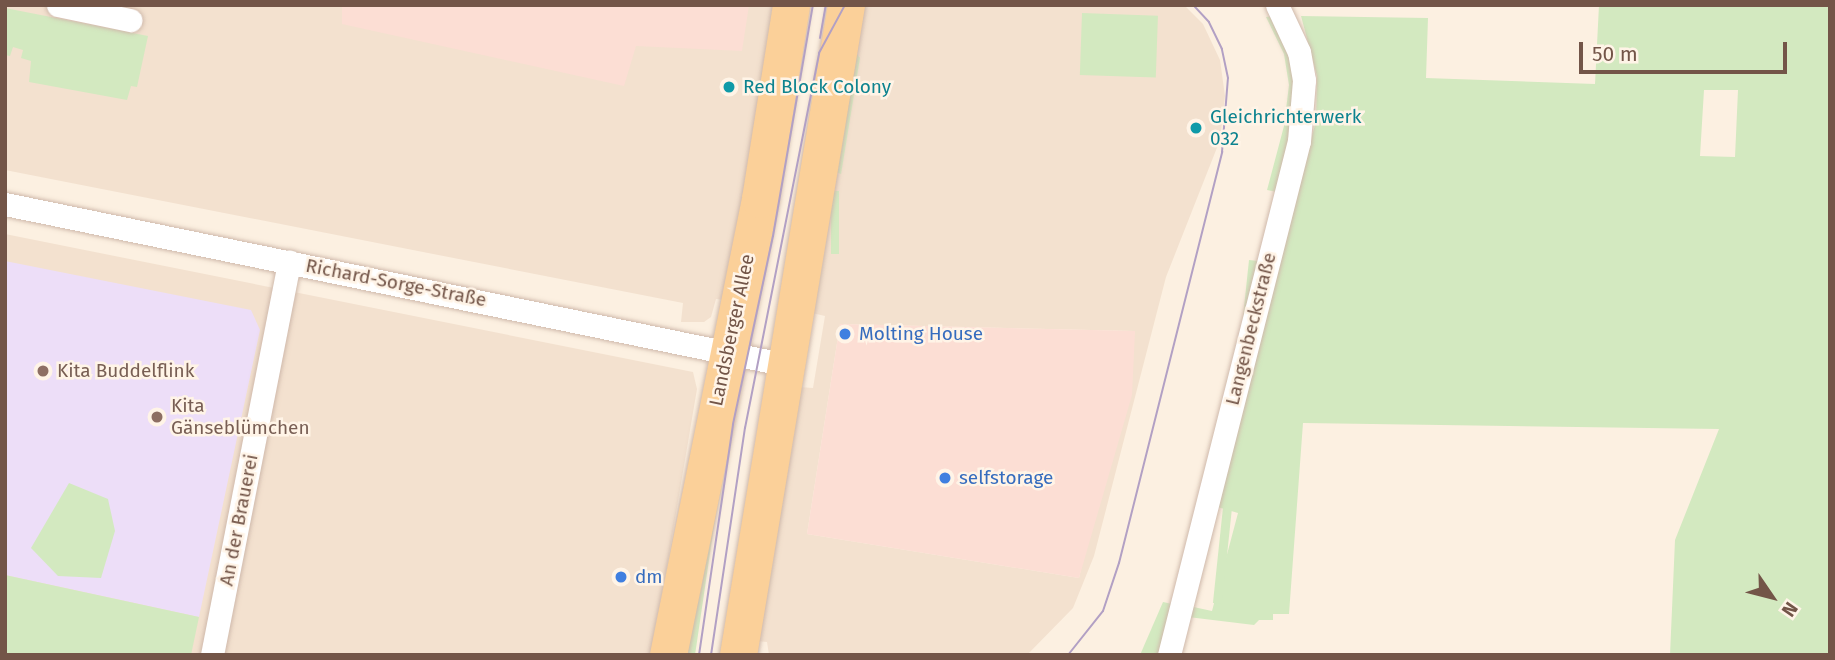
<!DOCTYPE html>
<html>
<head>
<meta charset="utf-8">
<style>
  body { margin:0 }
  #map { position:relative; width:1835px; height:660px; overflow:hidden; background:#fcf0e1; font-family:"Fira Sans",sans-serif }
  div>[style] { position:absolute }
  .residential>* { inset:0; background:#f3e1cf }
  .commercial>* { inset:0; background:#fcded4 }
  .education>* { inset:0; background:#eddef8 }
  .green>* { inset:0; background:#d3e9c0; transform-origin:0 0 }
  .roads { filter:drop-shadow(0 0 2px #cfb9ab) drop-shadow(0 0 2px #cfb9ab) }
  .minor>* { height:23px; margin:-11.5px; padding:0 11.5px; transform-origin:11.5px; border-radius:11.5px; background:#fff }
  .primary>* { height:37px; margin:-18.5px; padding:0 18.5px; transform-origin:18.5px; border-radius:18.5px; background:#fbd099 }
  .tram>* { height:2px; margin:-1px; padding:0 1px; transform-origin:1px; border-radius:1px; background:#b2a0c4 }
  .dots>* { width:19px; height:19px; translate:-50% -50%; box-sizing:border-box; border:4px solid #fff4e7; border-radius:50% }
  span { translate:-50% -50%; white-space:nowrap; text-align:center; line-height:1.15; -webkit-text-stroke:5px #fff4e7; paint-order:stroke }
  .culture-label { font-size:19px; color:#0d838f }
  .left { translate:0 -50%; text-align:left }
  .street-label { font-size:19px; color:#735548 }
  .shop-label { font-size:19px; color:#366cbe }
  .education-label { font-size:19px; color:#785e54 }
  .frame { position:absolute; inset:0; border:7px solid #735548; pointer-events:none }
  .north { position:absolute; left:1737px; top:562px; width:70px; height:70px; -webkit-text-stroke:5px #fff4e7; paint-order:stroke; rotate:125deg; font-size:19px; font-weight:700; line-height:28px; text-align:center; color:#735548 }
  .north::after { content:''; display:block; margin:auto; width:24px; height:32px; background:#735548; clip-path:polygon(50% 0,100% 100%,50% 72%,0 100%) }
  .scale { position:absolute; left:1579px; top:42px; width:208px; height:32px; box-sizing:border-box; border:4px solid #735548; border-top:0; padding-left:9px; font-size:21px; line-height:24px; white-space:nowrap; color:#735548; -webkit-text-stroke:5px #fff4e7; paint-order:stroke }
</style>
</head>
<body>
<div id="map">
  <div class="residential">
    <i style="clip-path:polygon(5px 5px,778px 5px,724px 300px,716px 299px,711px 317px,704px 322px,681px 322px,683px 303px,5px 170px)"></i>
    <i style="clip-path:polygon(evenodd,868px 5px,1184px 5px,1203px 24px,1220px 60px,1225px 96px,1220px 140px,1166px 277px,1094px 556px,1073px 608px,1027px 655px,769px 655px,767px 642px,758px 641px,799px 387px,813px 388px,825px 316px,812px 313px,860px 8px,868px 5px,840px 324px,1135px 331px,1079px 578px,807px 534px,840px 324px)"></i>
    <i style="clip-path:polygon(5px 234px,693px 372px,697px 389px,652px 655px,5px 655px)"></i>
  </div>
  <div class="commercial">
    <i style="clip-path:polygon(342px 5px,749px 5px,742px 51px,636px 46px,624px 86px,342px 24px)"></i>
    <i style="clip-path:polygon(840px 324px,1135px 331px,1132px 395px,1079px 578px,807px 534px)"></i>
  </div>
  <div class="education">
    <i style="clip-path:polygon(5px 261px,251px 310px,260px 330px,199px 617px,5px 575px)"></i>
  </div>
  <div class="green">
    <i style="clip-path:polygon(evenodd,1599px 5px,1830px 5px,1830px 655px,1670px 655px,1675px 540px,1719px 429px,1303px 423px,1289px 614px,1273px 614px,1273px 620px,1259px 620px,1254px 625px,1188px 617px,1189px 606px,1212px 611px,1238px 513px,1214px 506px,1316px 121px,1317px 76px,1301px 16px,1428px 18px,1426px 78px,1595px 84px,1599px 5px,1704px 90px,1738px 90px,1735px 157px,1700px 156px,1704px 90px)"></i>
    <i style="clip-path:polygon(5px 8px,148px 36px,137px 87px,131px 86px,127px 100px,29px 82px,31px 61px,21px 58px,23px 50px,13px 47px,10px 56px,5px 55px)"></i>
    <i style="left:1082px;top:13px;width:76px;height:62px;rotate:2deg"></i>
    <i style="clip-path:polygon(1273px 16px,1293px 61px,1295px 114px,1277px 192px,1267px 190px,1284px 126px,1289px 85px,1284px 54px,1266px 17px)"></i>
    <i style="clip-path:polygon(853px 49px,860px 58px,841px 174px,834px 171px)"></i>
    <i style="left:831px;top:191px;width:8px;height:63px"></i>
    <i style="left:1249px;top:260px;width:9px;height:345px;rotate:6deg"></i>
    <i style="clip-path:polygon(69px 483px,108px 499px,115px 531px,101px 578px,58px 576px,31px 548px)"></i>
    <i style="clip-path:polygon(719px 492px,695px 655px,680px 655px)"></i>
    <i style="clip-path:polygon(5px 575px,199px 617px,191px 655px,5px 655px)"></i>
    <i style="clip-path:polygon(1163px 602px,1172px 604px,1159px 655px,1140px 655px)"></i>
  </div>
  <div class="roads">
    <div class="minor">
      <i style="left:58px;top:5px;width:74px;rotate:11.8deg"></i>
      <i style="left:5px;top:204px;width:798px;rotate:11.63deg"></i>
      <i style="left:212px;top:655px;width:401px;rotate:-78.9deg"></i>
      <i style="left:1169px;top:655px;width:530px;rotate:-75.81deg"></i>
      <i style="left:1299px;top:141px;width:61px;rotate:-85.3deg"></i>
      <i style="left:1304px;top:80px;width:28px;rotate:-100deg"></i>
      <i style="left:1299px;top:52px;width:52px;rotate:-115.1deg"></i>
    </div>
    <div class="primary">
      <i style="left:668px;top:655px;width:465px;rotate:-78.6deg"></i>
      <i style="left:760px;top:199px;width:196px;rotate:-80.9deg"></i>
      <i style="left:738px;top:655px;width:659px;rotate:-80.57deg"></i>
    </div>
  </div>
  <div class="tram">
    <i style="left:820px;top:38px;width:34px;rotate:-80deg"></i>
    <i style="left:699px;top:655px;width:233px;rotate:-81.6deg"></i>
    <i style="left:733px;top:424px;width:192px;rotate:-78deg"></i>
    <i style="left:773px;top:236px;width:234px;rotate:-80.2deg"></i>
    <i style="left:711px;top:655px;width:230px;rotate:-81.5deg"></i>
    <i style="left:745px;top:428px;width:382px;rotate:-78.8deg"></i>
    <i style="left:819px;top:53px;width:55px;rotate:-61.6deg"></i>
    <i style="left:1068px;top:655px;width:56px;rotate:-51.5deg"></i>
    <i style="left:1103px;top:611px;width:51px;rotate:-71.6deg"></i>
    <i style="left:1119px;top:563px;width:424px;rotate:-75.9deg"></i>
    <i style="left:1222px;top:152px;width:74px;rotate:-85.4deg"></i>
    <i style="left:1228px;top:78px;width:30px;rotate:-102deg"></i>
    <i style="left:1222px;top:49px;width:30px;rotate:-116deg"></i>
    <i style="left:1209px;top:22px;width:23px;rotate:-133deg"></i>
  </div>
  <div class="dots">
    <i style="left:729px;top:87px;background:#0f9aa8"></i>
    <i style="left:1196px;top:128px;background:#0f9aa8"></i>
    <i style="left:845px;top:334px;background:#3f7fe0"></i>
    <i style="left:43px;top:371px;background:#8d6e63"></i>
    <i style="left:157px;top:417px;background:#8d6e63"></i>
    <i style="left:945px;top:478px;background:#3f7fe0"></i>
    <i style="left:621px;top:577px;background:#3f7fe0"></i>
  </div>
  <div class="culture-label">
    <span class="left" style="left:743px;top:87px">Red Block Colony</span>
    <span class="left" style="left:1210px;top:128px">Gleichrichterwerk<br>032</span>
  </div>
  <div class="street-label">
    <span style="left:396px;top:283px;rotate:11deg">Richard-Sorge-Straße</span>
    <span style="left:1251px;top:329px;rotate:-76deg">Langenbeckstraße</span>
    <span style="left:732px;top:330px;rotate:-78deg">Landsberger Allee</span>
    <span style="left:239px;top:520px;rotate:-79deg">An der Brauerei</span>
  </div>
  <div class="shop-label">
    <span class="left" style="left:859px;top:334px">Molting House</span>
    <span class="left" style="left:959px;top:478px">selfstorage</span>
    <span class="left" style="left:635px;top:577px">dm</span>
  </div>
  <div class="education-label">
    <span class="left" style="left:57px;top:371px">Kita Buddelflink</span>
    <span class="left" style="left:171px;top:417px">Kita<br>Gänseblümchen</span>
  </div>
  <div class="frame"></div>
  <div class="north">N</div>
  <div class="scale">50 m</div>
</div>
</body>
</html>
